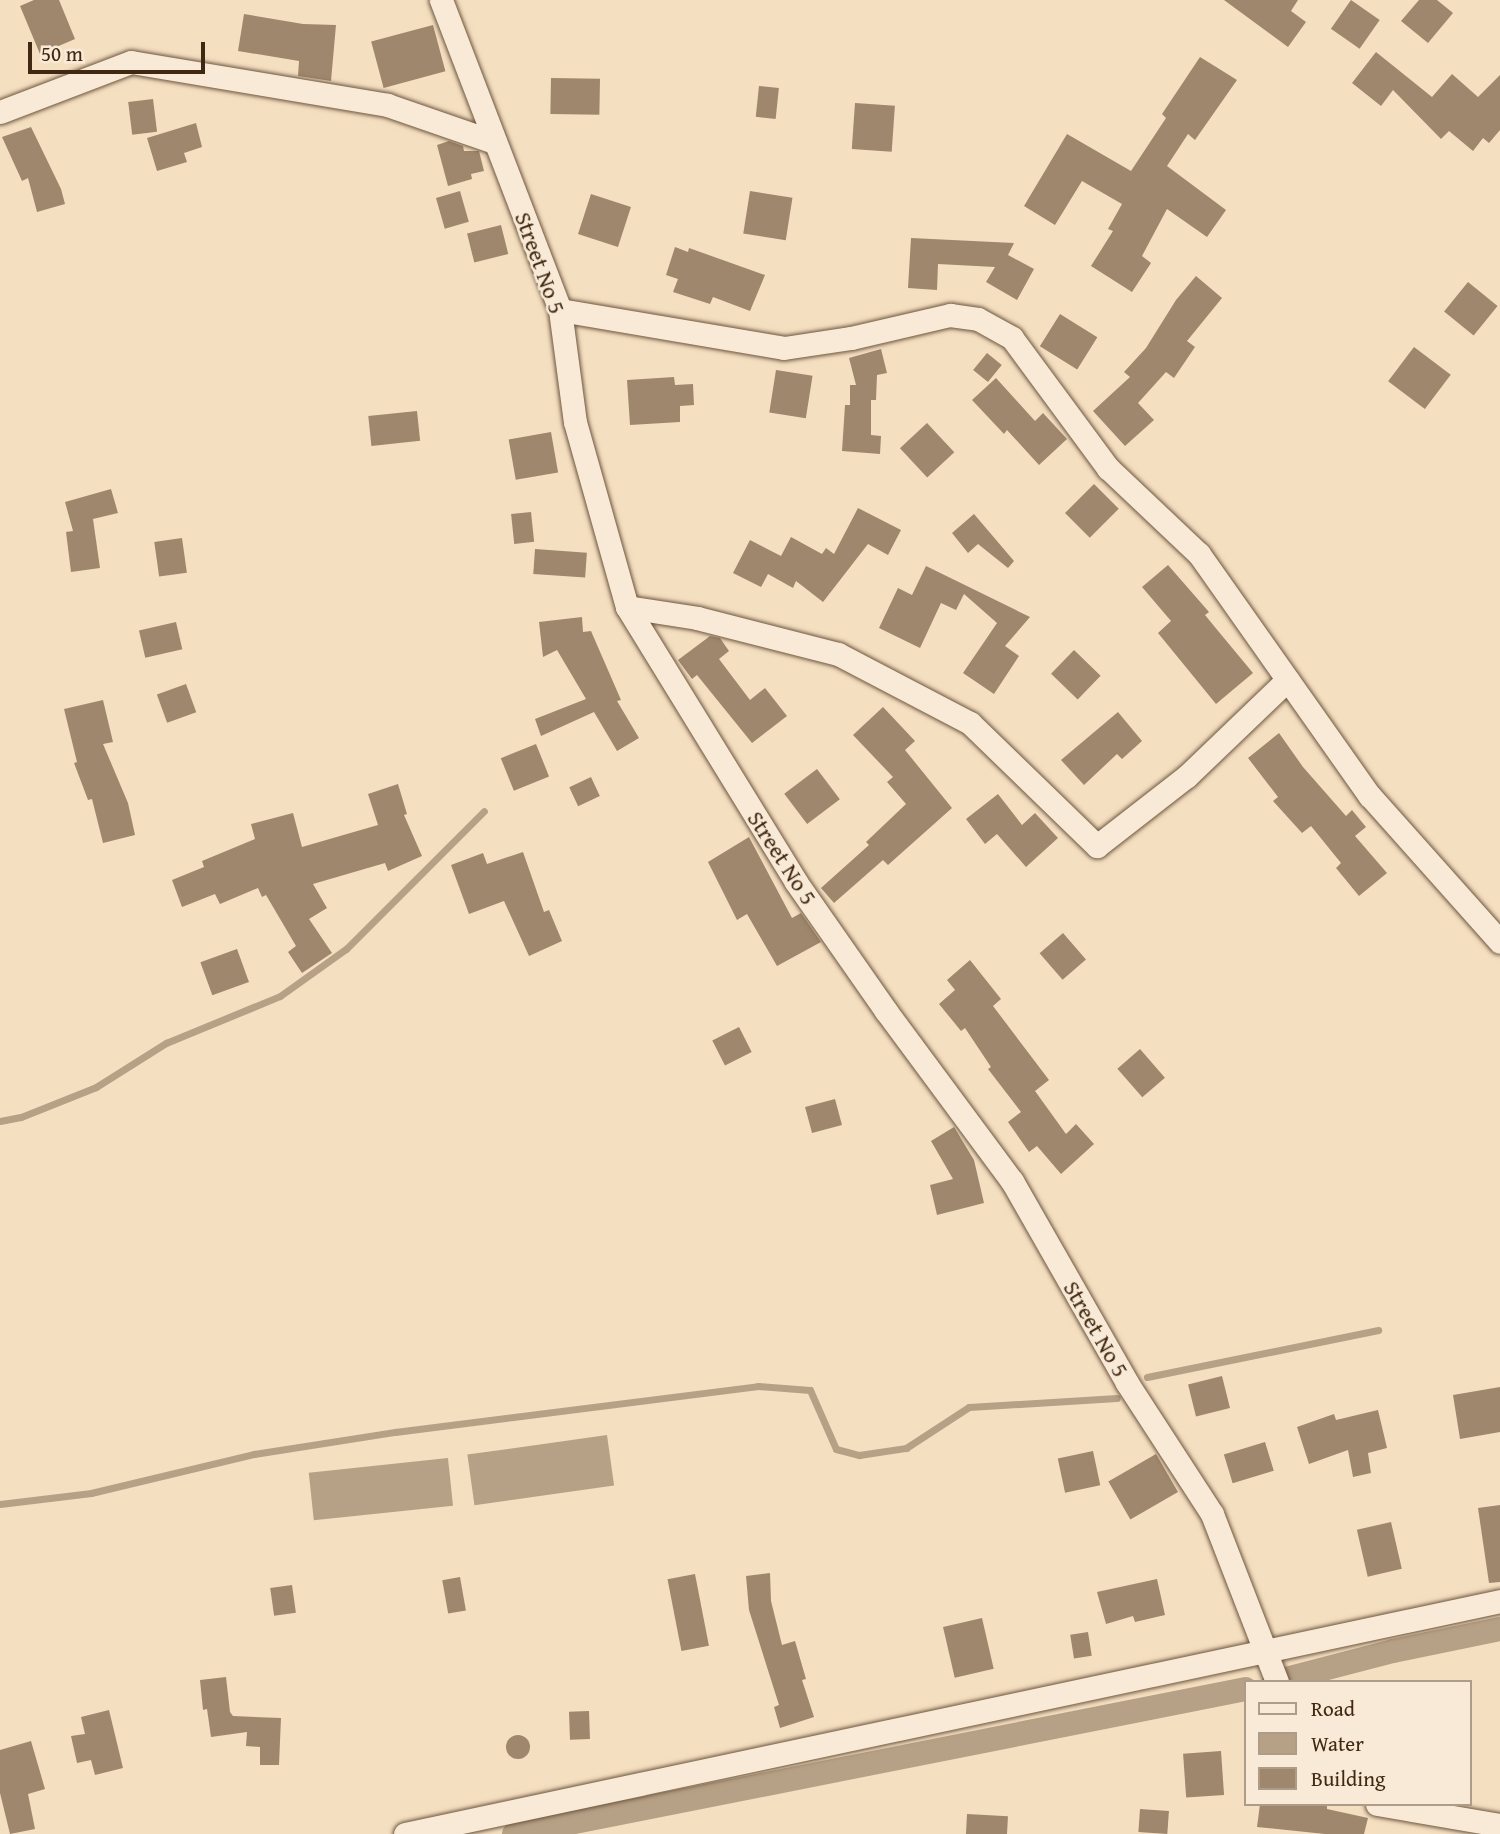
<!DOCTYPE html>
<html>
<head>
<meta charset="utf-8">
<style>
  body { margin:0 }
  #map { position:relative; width:1500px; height:1834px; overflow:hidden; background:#f5dfc1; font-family:"Gentium Book Plus",serif }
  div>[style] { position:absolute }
  .water>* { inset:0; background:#b7a186; transform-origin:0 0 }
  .stream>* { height:7px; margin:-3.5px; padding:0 3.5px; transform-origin:3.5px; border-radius:3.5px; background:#b7a186 }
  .canal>* { height:24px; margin:-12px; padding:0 12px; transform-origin:12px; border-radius:12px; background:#b7a186 }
  .building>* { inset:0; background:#9e876d; transform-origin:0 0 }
  .round { border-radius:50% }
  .roads { filter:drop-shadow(0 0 2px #6d563e) drop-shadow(0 0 2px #6d563e) }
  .street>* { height:23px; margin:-11.5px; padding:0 11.5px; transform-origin:11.5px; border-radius:11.5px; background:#f8ead7 }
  span { translate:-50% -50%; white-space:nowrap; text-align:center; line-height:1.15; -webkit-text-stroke:5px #f8ead7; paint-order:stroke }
  .street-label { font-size:23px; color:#402812 }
  .legend { position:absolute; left:1244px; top:1680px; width:228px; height:126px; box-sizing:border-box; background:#f8ead7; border:2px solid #ae9c88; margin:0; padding:9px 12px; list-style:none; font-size:21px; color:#402812 }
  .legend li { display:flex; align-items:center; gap:14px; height:35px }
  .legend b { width:35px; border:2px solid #ae9c88 }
  .scale { position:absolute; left:28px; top:42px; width:177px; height:32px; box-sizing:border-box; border:4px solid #402812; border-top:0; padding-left:9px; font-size:21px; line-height:24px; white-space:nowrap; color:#402812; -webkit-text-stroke:5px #f8ead7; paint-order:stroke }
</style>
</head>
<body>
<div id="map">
  <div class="water">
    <i style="left:607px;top:1435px;width:51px;height:141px;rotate:82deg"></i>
    <i style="left:448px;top:1458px;width:48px;height:140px;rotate:84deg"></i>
  </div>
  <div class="stream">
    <i style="left:0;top:1121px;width:21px;rotate:-11deg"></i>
    <i style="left:21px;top:1117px;width:81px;rotate:-21.8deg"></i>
    <i style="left:96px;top:1087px;width:83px;rotate:-32.2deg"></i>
    <i style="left:166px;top:1043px;width:123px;rotate:-22.4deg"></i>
    <i style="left:280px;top:996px;width:81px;rotate:-35.5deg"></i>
    <i style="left:346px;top:949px;width:195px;rotate:-45deg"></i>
    <i style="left:1147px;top:1377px;width:236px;rotate:-11.5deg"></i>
    <i style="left:0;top:1504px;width:92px;rotate:-6.9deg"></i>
    <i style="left:91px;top:1493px;width:168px;rotate:-13.5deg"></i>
    <i style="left:254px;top:1454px;width:143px;rotate:-8.9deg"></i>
    <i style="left:395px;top:1432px;width:366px;rotate:-7.2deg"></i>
    <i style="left:758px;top:1386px;width:52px;rotate:4.4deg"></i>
    <i style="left:810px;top:1390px;width:64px;rotate:66.2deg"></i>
    <i style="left:836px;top:1449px;width:24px;rotate:15deg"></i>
    <i style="left:859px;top:1455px;width:48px;rotate:-8.5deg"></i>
    <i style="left:906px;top:1448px;width:75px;rotate:-33.1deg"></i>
    <i style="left:969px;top:1407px;width:148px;rotate:-3.5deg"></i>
  </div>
  <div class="canal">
    <i style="left:1274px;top:1682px;width:123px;rotate:-14.6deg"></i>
    <i style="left:1393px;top:1651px;width:109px;rotate:-11.6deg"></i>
    <i style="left:514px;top:1834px;width:746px;rotate:-11.2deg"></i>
  </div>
  <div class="building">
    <i style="clip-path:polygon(34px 0,59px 0,75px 39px,40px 54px,20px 6px)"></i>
    <i style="clip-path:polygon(1224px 0,1298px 0,1291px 11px,1306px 22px,1288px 47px)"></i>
    <i style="left:1351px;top:0;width:35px;height:35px;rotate:35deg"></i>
    <i style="clip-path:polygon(1419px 0,1437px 0,1453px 13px,1428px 43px,1401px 21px)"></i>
    <i style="clip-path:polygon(244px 14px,303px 24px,336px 25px,331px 81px,298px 76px,299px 61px,238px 51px)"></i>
    <i style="left:433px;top:25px;width:48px;height:64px;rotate:75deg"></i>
    <i style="clip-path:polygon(1376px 52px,1432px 97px,1452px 74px,1478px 97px,1500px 75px,1500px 130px,1489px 143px,1483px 138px,1473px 151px,1449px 131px,1441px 139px,1393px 90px,1381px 106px,1352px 83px)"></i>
    <i style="clip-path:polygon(1200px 57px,1237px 80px,1195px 140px,1188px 134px,1167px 166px,1226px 210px,1207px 237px,1167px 209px,1142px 256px,1151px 263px,1132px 292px,1091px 266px,1113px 231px,1108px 229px,1122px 204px,1082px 181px,1055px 225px,1024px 206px,1067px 134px,1131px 171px,1166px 118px,1162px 114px)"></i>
    <i style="left:551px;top:78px;width:49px;height:36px;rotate:1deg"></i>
    <i style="left:759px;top:86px;width:20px;height:31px;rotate:6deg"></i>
    <i style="left:153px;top:99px;width:33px;height:25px;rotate:83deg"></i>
    <i style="left:855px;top:103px;width:40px;height:46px;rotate:4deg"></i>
    <i style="clip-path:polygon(196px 123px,202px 147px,184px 153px,187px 162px,157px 171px,147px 138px)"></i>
    <i style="clip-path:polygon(31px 127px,61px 189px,65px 204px,37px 212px,28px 178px,22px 181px,2px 137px)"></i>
    <i style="clip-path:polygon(449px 141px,463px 146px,464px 151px,479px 151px,484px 171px,471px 174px,472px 179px,448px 186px,437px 145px)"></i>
    <i style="left:460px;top:191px;width:32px;height:25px;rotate:74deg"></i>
    <i style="left:750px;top:191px;width:43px;height:43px;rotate:9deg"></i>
    <i style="left:591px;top:194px;width:42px;height:42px;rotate:18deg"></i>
    <i style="left:501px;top:225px;width:30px;height:35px;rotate:76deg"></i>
    <i style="clip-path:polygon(911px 238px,1014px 243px,1008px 255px,1034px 269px,1017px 300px,986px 282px,995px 267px,938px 264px,937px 290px,908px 288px)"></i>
    <i style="clip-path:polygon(675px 247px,688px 252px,689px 248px,765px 275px,750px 311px,713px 297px,710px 304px,673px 292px,678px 279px,666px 275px)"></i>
    <i style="clip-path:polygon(1196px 276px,1222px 298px,1187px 341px,1195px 347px,1174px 378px,1166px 372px,1138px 403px,1154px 420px,1125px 446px,1093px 411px,1130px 377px,1124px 372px,1146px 348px,1176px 300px)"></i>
    <i style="left:1468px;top:282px;width:38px;height:38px;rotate:39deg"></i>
    <i style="left:1060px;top:314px;width:44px;height:38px;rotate:32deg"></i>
    <i style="left:1414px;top:347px;width:46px;height:43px;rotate:37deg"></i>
    <i style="clip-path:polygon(881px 349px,887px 373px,877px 375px,876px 400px,871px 400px,871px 435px,881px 436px,880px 454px,842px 451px,845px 405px,850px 405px,850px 385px,856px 385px,849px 358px)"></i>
    <i style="left:987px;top:353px;width:19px;height:22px;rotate:39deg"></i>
    <i style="left:776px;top:370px;width:37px;height:43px;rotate:9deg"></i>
    <i style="clip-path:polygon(674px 377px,675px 385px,693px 384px,694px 405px,680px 406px,680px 422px,630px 425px,627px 380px)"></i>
    <i style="clip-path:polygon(996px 378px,1035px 421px,1043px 413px,1067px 439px,1039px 465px,1007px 430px,1004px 434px,972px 400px)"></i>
    <i style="left:417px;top:411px;width:30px;height:49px;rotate:84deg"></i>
    <i style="left:927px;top:423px;width:40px;height:37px;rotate:47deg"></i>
    <i style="left:551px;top:432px;width:41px;height:43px;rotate:80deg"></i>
    <i style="left:1094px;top:484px;width:35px;height:41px;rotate:45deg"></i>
    <i style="clip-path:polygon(111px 489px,118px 513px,93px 519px,100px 568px,71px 572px,66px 532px,73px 531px,65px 502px)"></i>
    <i style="clip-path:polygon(858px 508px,901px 530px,888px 555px,868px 544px,823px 602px,796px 581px,793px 588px,768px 574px,761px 587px,733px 573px,750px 540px,781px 556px,791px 537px,822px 554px,826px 548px,834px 554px)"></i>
    <i style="left:531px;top:512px;width:30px;height:20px;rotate:84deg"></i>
    <i style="clip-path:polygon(974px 514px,1014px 561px,1008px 568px,978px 544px,968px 553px,952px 533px)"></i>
    <i style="left:182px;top:538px;width:35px;height:28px;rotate:82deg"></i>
    <i style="left:535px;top:549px;width:52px;height:25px;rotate:4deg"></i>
    <i style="clip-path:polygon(1168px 565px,1209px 612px,1205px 615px,1214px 626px,1253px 673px,1216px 704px,1158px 633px,1171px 621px,1142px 587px)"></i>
    <i style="clip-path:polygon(926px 566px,1030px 617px,1005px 646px,1019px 656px,994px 694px,963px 673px,997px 623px,964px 594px,956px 610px,941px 603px,920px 648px,879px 628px,898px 588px,912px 595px)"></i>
    <i style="clip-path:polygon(582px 617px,583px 632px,591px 631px,621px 700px,617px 701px,639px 738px,617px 751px,594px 712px,541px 736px,535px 719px,586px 699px,557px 650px,543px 657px,539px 622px)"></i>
    <i style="left:176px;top:622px;width:28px;height:38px;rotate:77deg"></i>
    <i style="clip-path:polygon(710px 636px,720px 638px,729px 651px,719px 659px,750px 700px,765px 688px,787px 716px,752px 743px,697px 675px,692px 679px,678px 660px)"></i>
    <i style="left:1074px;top:650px;width:37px;height:33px;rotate:44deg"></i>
    <i style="left:186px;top:684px;width:30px;height:31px;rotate:70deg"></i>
    <i style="clip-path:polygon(103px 700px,113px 742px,103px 744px,128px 803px,135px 835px,103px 843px,92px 799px,88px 800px,74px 763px,77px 762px,64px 709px)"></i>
    <i style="clip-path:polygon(883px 707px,915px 741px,905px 750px,952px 808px,888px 865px,883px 860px,834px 903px,821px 888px,869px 845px,866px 842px,906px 804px,887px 782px,893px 777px,853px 735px)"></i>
    <i style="clip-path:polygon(1118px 712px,1142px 741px,1122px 759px,1117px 754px,1084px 785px,1061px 760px)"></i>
    <i style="clip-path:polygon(1279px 733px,1303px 767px,1346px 816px,1352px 810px,1366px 827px,1355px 836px,1387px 873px,1359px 896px,1336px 868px,1341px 863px,1311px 826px,1302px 833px,1273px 801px,1278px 797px,1248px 758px)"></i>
    <i style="left:536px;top:744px;width:35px;height:38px;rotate:68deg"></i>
    <i style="left:817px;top:769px;width:38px;height:41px;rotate:53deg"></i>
    <i style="left:591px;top:777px;width:21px;height:24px;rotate:65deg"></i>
    <i style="clip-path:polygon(398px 784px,407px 814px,404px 815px,422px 856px,388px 871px,385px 863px,313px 884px,327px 908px,309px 919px,332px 953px,302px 973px,288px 952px,296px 946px,266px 895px,262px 897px,258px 888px,220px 904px,215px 894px,182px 907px,172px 880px,204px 867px,202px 861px,255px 839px,251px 824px,293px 813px,302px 847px,378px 825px,368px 794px)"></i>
    <i style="clip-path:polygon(998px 794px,1022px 825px,1035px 813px,1058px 838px,1026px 867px,997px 834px,985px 844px,966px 819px)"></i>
    <i style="clip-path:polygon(749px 837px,792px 918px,801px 913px,821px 942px,777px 966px,747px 914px,737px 920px,708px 862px)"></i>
    <i style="clip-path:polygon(523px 852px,544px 912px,549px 910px,562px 941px,529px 956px,504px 901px,469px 914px,451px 865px,483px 853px,487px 864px)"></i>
    <i style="left:1063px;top:933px;width:35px;height:31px;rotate:49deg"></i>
    <i style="left:237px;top:949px;width:35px;height:39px;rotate:70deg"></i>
    <i style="clip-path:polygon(970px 960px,1001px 999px,993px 1006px,1049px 1080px,1035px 1091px,1066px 1134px,1076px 1124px,1094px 1144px,1061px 1174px,1037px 1146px,1029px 1152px,1008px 1122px,1021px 1112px,988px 1069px,991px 1067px,965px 1028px,961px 1031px,939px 1004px,955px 990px,947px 980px)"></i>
    <i style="left:739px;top:1027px;width:28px;height:30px;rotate:63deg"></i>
    <i style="left:1140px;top:1049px;width:38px;height:30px;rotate:49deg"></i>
    <i style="left:835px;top:1099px;width:27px;height:31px;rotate:75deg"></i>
    <i style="clip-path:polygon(954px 1127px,974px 1160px,984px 1203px,937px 1215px,930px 1185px,953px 1179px,931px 1141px)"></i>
    <i style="left:1222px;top:1376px;width:33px;height:35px;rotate:76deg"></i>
    <i style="clip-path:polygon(1500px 1387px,1500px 1432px,1460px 1439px,1453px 1395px)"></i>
    <i style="clip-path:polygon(1378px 1410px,1387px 1448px,1368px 1453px,1371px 1473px,1353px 1477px,1348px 1450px,1309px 1464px,1297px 1427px,1334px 1414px,1336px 1420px)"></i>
    <i style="left:1265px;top:1442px;width:30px;height:43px;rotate:73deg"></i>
    <i style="left:1093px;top:1451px;width:35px;height:36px;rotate:78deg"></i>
    <i style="left:1156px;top:1454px;width:44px;height:55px;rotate:60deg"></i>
    <i style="clip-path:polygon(1500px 1505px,1500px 1582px,1489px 1583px,1478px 1508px)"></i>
    <i style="left:1391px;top:1522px;width:48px;height:35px;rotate:77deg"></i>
    <i style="clip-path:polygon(770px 1573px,771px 1601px,782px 1645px,795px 1641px,806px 1679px,802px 1680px,814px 1717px,780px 1728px,774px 1707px,779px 1705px,749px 1610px,746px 1576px)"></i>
    <i style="left:695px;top:1574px;width:73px;height:28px;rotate:79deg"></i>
    <i style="left:460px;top:1577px;width:34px;height:18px;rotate:80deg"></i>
    <i style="clip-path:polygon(1157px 1579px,1165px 1615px,1135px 1622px,1133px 1616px,1106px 1624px,1097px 1592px)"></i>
    <i style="left:292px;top:1585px;width:28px;height:22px;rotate:82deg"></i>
    <i style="left:982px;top:1618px;width:52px;height:40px;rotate:77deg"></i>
    <i style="left:1088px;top:1632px;width:24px;height:18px;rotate:81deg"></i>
    <i style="clip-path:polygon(226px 1677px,230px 1712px,233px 1716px,281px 1718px,279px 1765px,260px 1765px,260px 1747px,246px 1746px,247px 1732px,211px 1737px,207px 1709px,203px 1710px,200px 1680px)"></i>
    <i style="clip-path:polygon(109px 1710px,123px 1768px,95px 1775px,91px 1760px,77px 1763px,71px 1736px,85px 1734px,81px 1717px)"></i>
    <i style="left:589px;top:1711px;width:28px;height:20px;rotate:88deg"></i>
    <i class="round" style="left:506px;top:1735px;width:24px;height:24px"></i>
    <i style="clip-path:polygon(31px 1741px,45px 1789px,28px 1794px,35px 1829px,10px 1834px,0 1793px,0 1750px)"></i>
    <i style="left:1221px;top:1751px;width:44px;height:38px;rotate:86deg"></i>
    <i style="clip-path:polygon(1260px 1804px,1327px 1804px,1327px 1809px,1368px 1818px,1364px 1834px,1325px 1834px,1257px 1827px)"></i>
    <i style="left:1140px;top:1809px;width:29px;height:23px;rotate:4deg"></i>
    <i style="left:967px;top:1814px;width:41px;height:20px;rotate:3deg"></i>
  </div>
  <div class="roads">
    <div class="street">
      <i style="left:441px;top:0;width:332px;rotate:69deg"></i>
      <i style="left:560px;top:310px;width:113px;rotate:82.4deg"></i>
      <i style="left:575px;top:422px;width:192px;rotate:74.3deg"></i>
      <i style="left:627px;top:607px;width:323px;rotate:58.4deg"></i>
      <i style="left:796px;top:882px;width:157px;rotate:55.1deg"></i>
      <i style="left:886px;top:1011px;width:212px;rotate:53.5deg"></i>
      <i style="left:1012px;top:1181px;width:232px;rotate:60.3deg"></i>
      <i style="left:1127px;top:1383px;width:156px;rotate:57deg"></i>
      <i style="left:1212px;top:1514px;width:180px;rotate:68.8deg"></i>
      <i style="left:0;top:112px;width:140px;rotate:-20.9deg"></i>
      <i style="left:131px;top:62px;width:260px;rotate:9.5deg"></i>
      <i style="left:387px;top:105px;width:113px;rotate:19.1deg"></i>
      <i style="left:560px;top:310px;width:227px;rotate:9.6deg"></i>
      <i style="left:784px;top:348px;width:68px;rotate:-8.5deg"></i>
      <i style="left:851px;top:338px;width:102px;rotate:-13.1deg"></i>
      <i style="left:950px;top:315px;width:28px;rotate:8deg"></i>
      <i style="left:978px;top:319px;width:39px;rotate:29deg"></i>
      <i style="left:1012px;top:338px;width:162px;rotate:53.6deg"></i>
      <i style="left:1108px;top:468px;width:125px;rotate:43.4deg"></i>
      <i style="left:1199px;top:554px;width:296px;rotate:54.8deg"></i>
      <i style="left:1370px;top:796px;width:195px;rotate:48.3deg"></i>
      <i style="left:627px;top:607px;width:71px;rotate:8.9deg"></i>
      <i style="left:697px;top:618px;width:146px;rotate:14.3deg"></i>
      <i style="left:838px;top:654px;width:149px;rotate:27.6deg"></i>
      <i style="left:970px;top:723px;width:177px;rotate:44.1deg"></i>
      <i style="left:1097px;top:846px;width:114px;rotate:-37.9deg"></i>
      <i style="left:1187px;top:776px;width:139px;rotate:-43.8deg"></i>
      <i style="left:1377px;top:1804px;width:125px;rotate:9.7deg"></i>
      <i style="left:405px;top:1834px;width:1120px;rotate:-12.01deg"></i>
    </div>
  </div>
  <div class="street-label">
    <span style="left:540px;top:263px;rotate:70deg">Street No 5</span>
    <span style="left:782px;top:858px;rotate:57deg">Street No 5</span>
    <span style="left:1096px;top:1329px;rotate:60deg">Street No 5</span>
  </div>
  <ul class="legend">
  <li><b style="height:9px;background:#f8ead7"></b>Road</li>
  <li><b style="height:19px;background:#b7a186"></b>Water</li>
  <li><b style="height:19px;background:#9e876d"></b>Building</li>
  </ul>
  <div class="scale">50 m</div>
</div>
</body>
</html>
